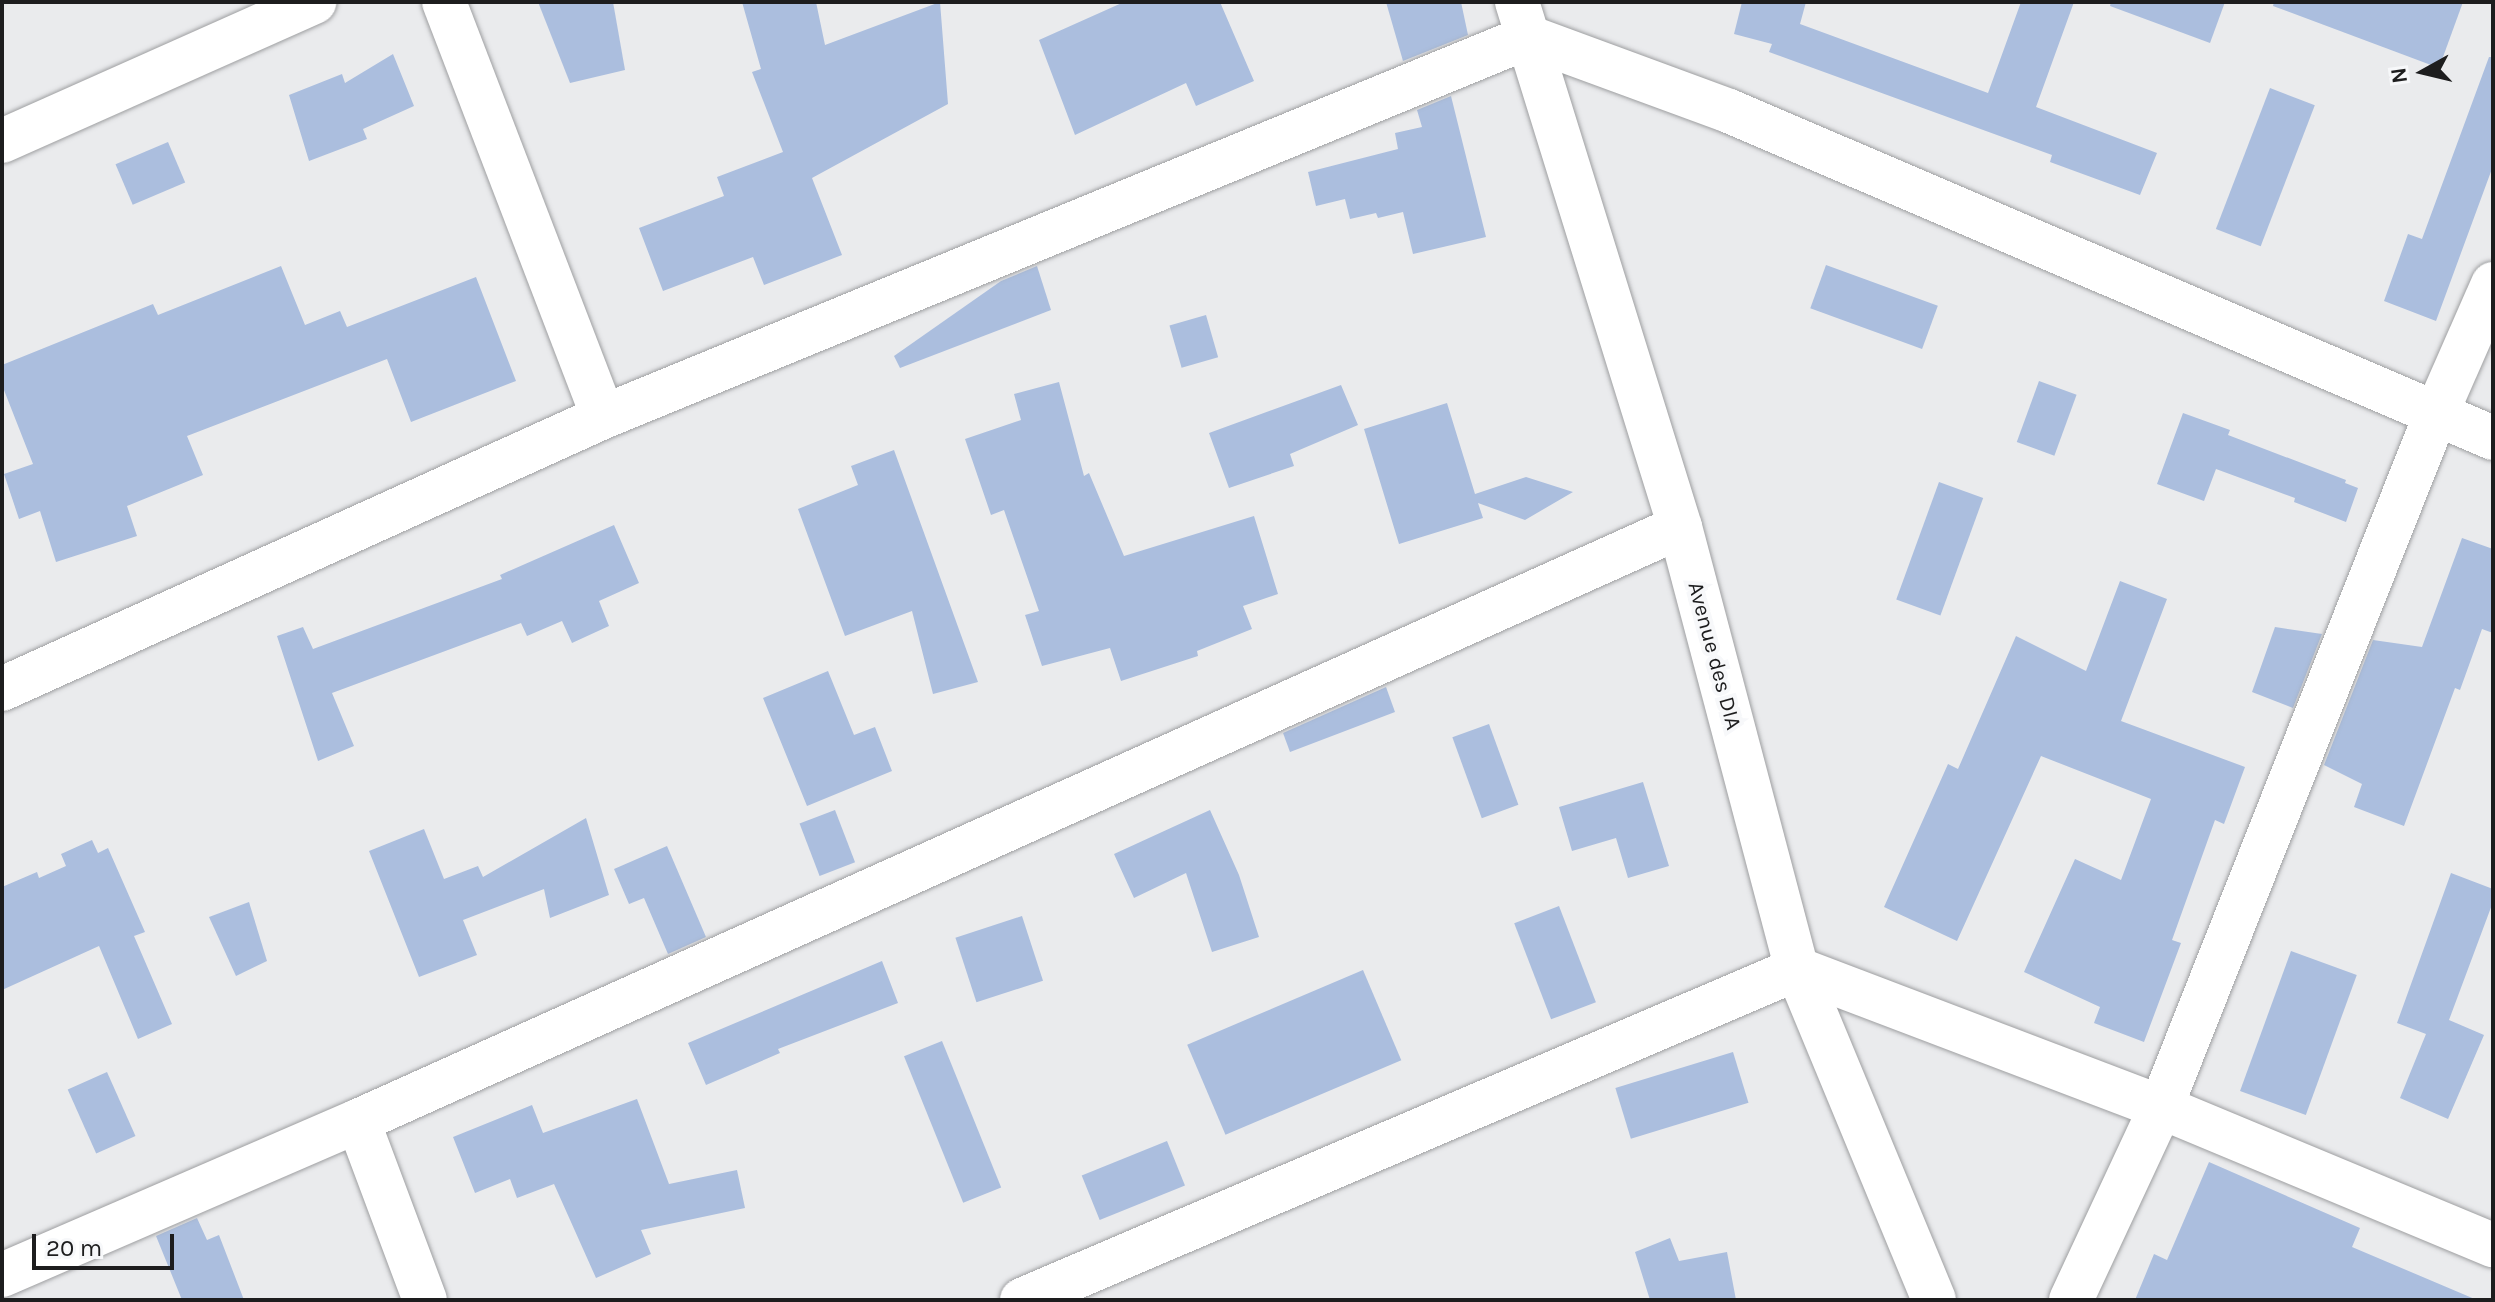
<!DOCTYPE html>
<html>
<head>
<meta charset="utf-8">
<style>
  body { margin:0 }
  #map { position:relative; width:2495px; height:1302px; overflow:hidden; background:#eaebed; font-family:Karla,sans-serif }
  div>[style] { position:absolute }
  .building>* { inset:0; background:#abbede; transform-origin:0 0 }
  .roads { filter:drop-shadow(0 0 2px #9e9fa1) drop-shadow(0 0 2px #9e9fa1) }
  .minor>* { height:44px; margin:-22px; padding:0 22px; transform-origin:22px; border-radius:22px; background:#fff }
  .tertiary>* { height:44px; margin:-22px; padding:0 22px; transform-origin:22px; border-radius:22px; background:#fff }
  span { translate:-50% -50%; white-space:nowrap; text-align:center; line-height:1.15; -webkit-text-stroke:8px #f7f8fa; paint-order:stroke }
  .street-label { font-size:22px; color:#1d1d1e }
  .frame { position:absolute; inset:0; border:4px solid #1d1d1e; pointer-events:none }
  .north { position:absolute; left:2383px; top:32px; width:80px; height:80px; -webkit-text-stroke:6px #f7f8fa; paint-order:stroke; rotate:262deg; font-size:22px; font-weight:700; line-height:32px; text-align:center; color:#1d1d1e }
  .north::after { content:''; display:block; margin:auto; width:28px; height:36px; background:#1d1d1e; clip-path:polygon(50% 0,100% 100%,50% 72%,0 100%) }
  .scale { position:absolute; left:32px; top:1234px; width:142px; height:36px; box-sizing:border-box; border:4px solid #1d1d1e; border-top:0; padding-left:10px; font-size:24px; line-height:28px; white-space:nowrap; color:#1d1d1e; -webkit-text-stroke:6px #f7f8fa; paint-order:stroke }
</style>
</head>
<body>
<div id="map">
  <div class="building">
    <i style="clip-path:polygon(538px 2px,613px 2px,625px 70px,570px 83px)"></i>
    <i style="clip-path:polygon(742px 2px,816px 2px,825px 45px,940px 2px,948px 104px,812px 178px,842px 255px,764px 285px,753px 257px,663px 291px,639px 228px,724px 196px,717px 177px,783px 152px,752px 72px,761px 69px)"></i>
    <i style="clip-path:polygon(1124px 2px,1220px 2px,1254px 81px,1196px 106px,1186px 83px,1075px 135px,1039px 40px)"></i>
    <i style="clip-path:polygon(1386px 2px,1461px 2px,1468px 35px,1403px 61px)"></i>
    <i style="clip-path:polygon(1742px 2px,1806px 2px,1800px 24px,1988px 93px,2021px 2px,2074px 2px,2036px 107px,2157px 153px,2140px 195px,2050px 162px,2052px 155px,1769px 52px,1772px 44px,1734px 34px)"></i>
    <i style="clip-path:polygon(2111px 2px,2225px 2px,2210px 43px,2110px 6px)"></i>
    <i style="clip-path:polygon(2274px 2px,2463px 2px,2439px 68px,2273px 6px)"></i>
    <i style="clip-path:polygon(393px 54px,414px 106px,363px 129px,367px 139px,309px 161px,289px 95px,342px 74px,345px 83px)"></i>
    <i style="clip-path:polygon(2489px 57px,2493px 57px,2493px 166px,2436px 321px,2384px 301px,2408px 234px,2422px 239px)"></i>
    <i style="left:2270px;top:88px;width:48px;height:151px;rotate:21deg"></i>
    <i style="clip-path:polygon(1451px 96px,1486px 237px,1413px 254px,1403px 212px,1378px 218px,1376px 213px,1350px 219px,1345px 199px,1316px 206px,1308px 172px,1398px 149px,1395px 133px,1422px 127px,1417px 110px)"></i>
    <i style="left:168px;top:142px;width:44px;height:57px;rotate:67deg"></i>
    <i style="left:1826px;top:265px;width:119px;height:46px;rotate:20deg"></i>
    <i style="clip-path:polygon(281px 266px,305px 325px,340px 311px,347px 327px,476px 277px,516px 381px,411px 422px,387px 359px,187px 436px,203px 475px,127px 506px,137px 536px,56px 562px,40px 511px,19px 519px,4px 474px,33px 464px,2px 385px,2px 365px,153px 304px,158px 315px)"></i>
    <i style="clip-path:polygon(1037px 266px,1051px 310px,900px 368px,894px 356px,1001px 281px)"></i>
    <i style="left:1206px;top:315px;width:44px;height:38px;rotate:74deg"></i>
    <i style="left:2039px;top:381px;width:40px;height:65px;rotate:20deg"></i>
    <i style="clip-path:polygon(1059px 382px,1084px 476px,1089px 473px,1124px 556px,1254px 516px,1278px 594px,1243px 606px,1252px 629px,1197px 651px,1198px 656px,1121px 681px,1110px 648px,1042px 666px,1025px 615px,1039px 611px,1004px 510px,991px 515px,965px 439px,1021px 420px,1014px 394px)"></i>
    <i style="clip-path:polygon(1341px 385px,1358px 425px,1290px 454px,1294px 466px,1229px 488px,1209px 433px)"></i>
    <i style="clip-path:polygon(1447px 403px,1475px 494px,1526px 477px,1573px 492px,1525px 520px,1478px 503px,1483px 518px,1399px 544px,1364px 429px)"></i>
    <i style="clip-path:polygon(2183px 413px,2230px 430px,2228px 435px,2346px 480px,2345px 483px,2358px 488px,2346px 522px,2294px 502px,2295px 498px,2216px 469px,2204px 501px,2157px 484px)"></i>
    <i style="clip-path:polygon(894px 450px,978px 682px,933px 694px,912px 611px,845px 636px,798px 509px,858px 485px,851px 466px)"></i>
    <i style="left:1939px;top:482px;width:47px;height:125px;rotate:20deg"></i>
    <i style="clip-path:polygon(614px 525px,639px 583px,599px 601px,609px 626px,572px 643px,562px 621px,527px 636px,521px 623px,332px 693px,354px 746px,318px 761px,277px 636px,303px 627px,313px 649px,502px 579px,500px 575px)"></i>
    <i style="clip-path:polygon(2462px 538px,2493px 549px,2493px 633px,2482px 629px,2460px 690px,2455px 688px,2404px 826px,2354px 807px,2362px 784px,2324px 765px,2373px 640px,2422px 647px)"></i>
    <i style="clip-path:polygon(2120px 581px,2167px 599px,2121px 721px,2245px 767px,2224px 824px,2215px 820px,2172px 940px,2181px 943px,2144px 1042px,2094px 1023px,2100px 1007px,2024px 972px,2075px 859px,2121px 880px,2151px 799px,2041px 756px,1957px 941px,1884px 907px,1948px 764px,1958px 769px,2016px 636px,2086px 671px)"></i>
    <i style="clip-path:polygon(2275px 627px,2322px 634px,2293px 708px,2252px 692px)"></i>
    <i style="clip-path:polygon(828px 671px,854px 735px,875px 727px,892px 771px,807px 806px,763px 698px)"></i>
    <i style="clip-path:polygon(1386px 687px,1395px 712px,1290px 752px,1283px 733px)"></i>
    <i style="left:1489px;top:724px;width:86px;height:39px;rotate:70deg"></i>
    <i style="clip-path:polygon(1643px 782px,1669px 866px,1628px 878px,1616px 838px,1572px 851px,1559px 807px)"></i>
    <i style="left:835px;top:810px;width:56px;height:38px;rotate:69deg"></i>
    <i style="clip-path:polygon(1210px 810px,1239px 875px,1259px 937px,1212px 952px,1186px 873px,1134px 898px,1114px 854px)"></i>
    <i style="clip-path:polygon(586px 818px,609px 895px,550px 918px,544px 889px,463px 920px,477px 955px,419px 977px,369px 851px,424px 829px,444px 879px,478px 866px,483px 877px)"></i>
    <i style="clip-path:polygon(92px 840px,98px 853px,108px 848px,145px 932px,134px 936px,172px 1024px,138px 1039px,99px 946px,2px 990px,2px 887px,37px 872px,39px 878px,66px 866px,61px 854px)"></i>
    <i style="clip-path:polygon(667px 846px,706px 937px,668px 954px,644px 898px,629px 904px,614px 869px)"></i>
    <i style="clip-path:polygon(2451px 873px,2493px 889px,2493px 902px,2449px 1020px,2484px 1035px,2448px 1119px,2400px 1098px,2426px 1034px,2397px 1023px)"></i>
    <i style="clip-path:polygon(249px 902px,267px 961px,236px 976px,209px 917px)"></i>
    <i style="left:1559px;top:906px;width:103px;height:48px;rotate:69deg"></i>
    <i style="left:1022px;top:916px;width:68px;height:70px;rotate:72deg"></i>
    <i style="left:2291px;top:951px;width:70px;height:149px;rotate:20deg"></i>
    <i style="clip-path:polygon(882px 961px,898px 1003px,778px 1049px,780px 1053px,706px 1085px,688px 1043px)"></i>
    <i style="left:1363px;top:970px;width:98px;height:191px;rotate:67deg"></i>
    <i style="left:942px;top:1041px;width:158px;height:41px;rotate:68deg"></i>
    <i style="left:1733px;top:1052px;width:53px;height:123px;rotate:73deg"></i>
    <i style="left:107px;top:1072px;width:70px;height:43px;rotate:66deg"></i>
    <i style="clip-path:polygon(637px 1099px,669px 1184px,737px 1170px,745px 1208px,641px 1230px,651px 1254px,596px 1278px,554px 1184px,517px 1198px,510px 1179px,475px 1193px,453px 1137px,532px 1105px,543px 1133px)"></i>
    <i style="left:1167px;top:1141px;width:48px;height:92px;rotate:68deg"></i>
    <i style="clip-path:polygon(2209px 1162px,2360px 1228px,2352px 1247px,2477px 1300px,2135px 1300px,2154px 1254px,2167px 1260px)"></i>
    <i style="clip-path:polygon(197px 1218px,207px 1240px,219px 1235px,244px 1300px,182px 1300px,156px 1236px)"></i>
    <i style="clip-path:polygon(1670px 1238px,1679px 1261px,1727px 1252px,1736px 1300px,1650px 1300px,1635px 1252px)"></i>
  </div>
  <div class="roads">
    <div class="minor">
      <i style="left:444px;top:2px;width:444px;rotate:69deg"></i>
      <i style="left:2px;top:141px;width:342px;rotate:-24deg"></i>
      <i style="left:2px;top:689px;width:660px;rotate:-24.35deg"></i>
      <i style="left:603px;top:417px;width:1000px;rotate:-22.33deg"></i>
      <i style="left:358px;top:1121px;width:191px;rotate:69.5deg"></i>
      <i style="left:2px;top:1275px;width:388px;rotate:-23.4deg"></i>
      <i style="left:358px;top:1121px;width:1449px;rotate:-24.2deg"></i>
      <i style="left:1022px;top:1300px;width:843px;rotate:-23.13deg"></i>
      <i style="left:1797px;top:969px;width:389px;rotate:20.8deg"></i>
      <i style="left:2161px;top:1107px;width:360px;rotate:22.6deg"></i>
      <i style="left:2071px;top:1300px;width:213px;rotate:-65deg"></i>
      <i style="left:2161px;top:1107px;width:746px;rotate:-68.36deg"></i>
      <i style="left:2436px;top:414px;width:142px;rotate:-66.3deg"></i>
    </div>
    <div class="tertiary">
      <i style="left:1517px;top:2px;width:550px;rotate:72.75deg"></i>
      <i style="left:1680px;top:527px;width:457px;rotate:75.2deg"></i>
      <i style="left:1797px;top:969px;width:358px;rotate:67.5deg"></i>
      <i style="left:1528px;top:37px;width:214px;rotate:20.2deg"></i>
      <i style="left:1729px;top:111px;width:831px;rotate:23.17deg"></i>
    </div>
  </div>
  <div class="street-label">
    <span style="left:1714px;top:656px;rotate:75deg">Avenue des DIA</span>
  </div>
  <div class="frame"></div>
  <div class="north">N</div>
  <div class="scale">20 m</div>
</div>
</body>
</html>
